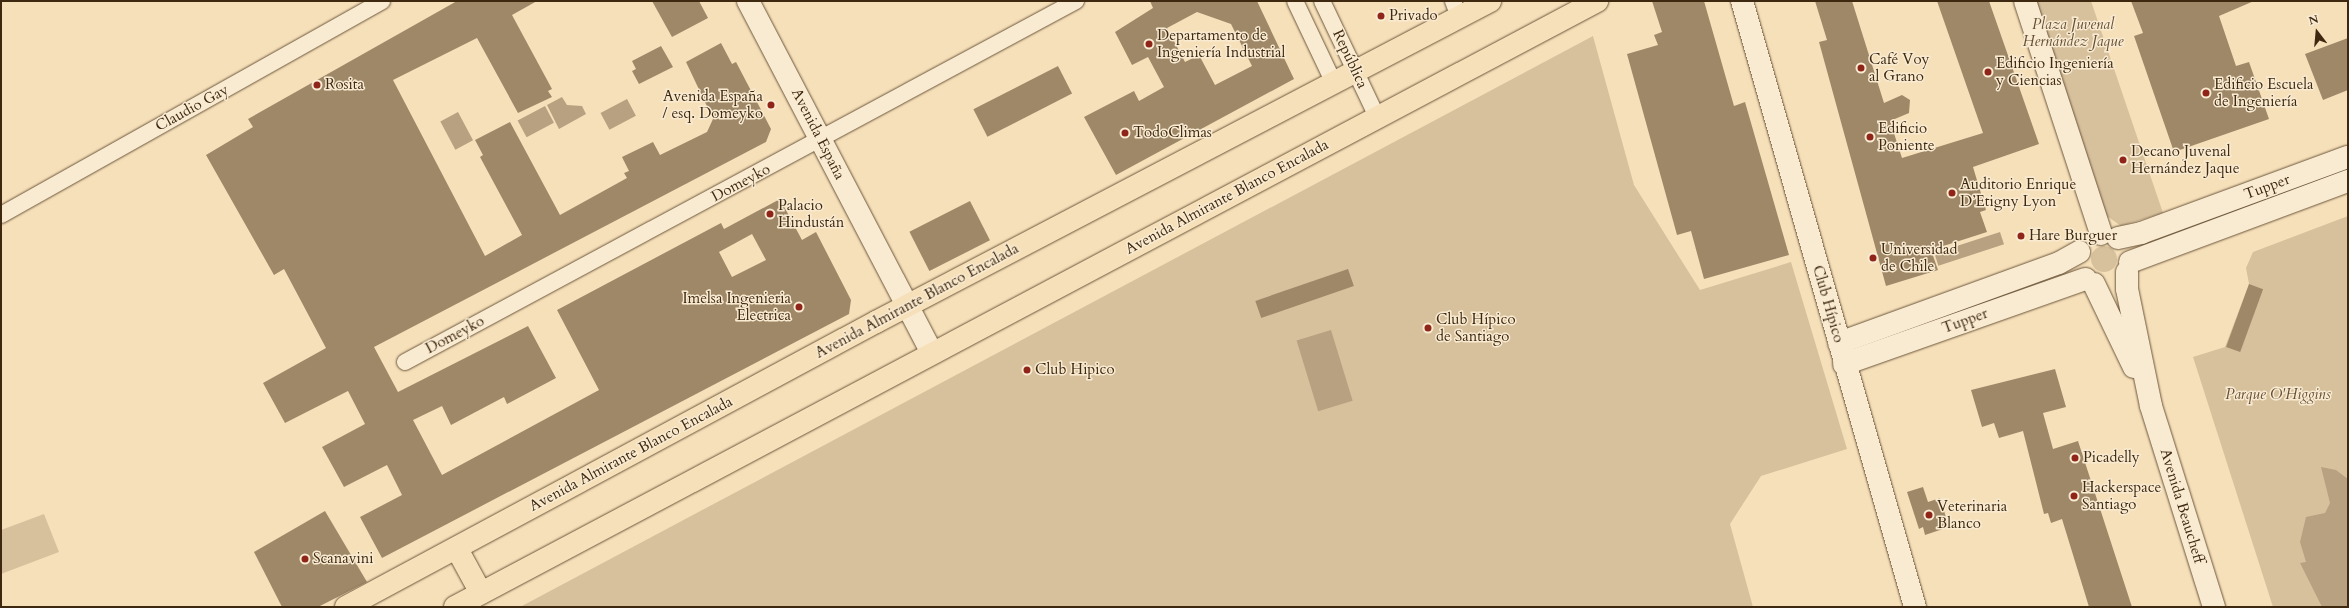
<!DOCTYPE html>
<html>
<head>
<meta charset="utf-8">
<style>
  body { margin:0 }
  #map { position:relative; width:2349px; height:608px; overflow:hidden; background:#f6e0ba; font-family:Cardo,serif }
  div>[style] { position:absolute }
  .green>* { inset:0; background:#d7c19d }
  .round { border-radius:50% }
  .water>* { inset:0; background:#b7a180; transform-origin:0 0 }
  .building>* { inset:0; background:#9e8868; transform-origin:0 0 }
  .roads { filter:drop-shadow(0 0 1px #6c563a) drop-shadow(0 0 1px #6c563a) }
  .street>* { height:16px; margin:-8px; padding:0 8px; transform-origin:8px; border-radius:8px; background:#f9ebd2 }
  .secondary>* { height:22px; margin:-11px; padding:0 11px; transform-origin:11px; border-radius:11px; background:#f9ebd2 }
  .primary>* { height:22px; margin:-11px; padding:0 11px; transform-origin:11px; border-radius:11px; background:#f6e0ba }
  .dots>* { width:11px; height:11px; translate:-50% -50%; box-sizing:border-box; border:2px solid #f9ebd2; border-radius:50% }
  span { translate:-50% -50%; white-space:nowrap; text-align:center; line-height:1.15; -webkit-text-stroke:3px #f9ebd2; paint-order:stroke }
  .poi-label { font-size:15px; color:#3e2810 }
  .left { translate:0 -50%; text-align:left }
  .right { translate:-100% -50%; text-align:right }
  .park-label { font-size:15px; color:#644e33; font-style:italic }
  .street-label { font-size:15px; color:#3e2810 }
  .frame { position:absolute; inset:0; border:2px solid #3e2810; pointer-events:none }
  .north { position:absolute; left:2297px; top:12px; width:40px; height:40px; -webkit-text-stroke:3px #f9ebd2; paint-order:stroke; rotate:344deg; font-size:11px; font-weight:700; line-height:16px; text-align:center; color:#3e2810 }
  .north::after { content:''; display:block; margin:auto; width:14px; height:18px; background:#3e2810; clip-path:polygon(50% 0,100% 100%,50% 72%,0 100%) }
</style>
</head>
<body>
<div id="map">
  <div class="green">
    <i style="clip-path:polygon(2032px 1px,2091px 1px,2163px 213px,2121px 226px,2107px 216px)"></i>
    <i style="clip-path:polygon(1593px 36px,1634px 185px,1700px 290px,1791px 262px,1847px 449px,1761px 476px,1730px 524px,1753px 607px,520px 607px)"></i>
    <i style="clip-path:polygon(2348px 216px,2348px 607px,2273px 607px,2193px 357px,2225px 347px,2249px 284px,2246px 268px,2253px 252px)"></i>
    <i class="round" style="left:2091px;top:246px;width:26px;height:26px"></i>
    <i style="clip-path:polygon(44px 514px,59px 552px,1px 574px,1px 530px)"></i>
  </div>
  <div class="water">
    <i style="clip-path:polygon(562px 97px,567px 105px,582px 106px,586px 114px,559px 129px,547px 105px)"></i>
    <i style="left:627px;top:99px;width:19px;height:30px;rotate:62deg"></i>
    <i style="left:545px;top:106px;width:19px;height:31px;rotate:62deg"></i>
    <i style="left:458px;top:112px;width:32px;height:20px;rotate:62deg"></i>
    <i style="left:2000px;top:232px;width:13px;height:69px;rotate:72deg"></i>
    <i style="left:1331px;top:330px;width:74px;height:36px;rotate:73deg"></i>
    <i style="clip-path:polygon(2321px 467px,2336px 470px,2348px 479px,2348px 607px,2322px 607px,2300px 563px,2306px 562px,2300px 542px,2306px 517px,2325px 513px,2330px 503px)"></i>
  </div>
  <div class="building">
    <i style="clip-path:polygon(evenodd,457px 1px,537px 1px,512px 15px,552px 89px,548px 91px,552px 97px,518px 113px,477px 38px,393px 80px,485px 256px,522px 235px,480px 157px,483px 155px,475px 140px,510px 122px,560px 215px,627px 178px,624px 173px,629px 171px,622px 157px,653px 142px,660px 155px,707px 132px,713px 119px,686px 62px,721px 43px,732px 64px,736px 62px,771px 129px,766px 142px,374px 347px,398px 392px,528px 326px,556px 378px,507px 404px,504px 397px,451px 425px,442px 406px,413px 420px,442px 475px,599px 390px,557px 310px,721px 223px,724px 229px,780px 199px,802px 240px,816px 232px,851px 300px,849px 314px,382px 558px,360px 517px,402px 495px,387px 465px,344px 487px,322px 447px,365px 424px,348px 391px,285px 423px,263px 383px,326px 348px,284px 269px,274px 275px,206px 155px,253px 127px,248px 119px,457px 1px,752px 234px,766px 260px,732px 277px,719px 252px,752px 234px)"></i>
    <i style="clip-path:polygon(652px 1px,699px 1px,708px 18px,672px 37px)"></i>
    <i style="clip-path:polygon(evenodd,1150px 1px,1257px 1px,1294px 79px,1116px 175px,1084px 117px,1134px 91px,1139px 101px,1164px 87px,1148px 57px,1132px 65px,1115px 32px,1153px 8px,1150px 1px,1197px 12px,1231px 24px,1252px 66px,1215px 85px,1199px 55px,1185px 62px,1167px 28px,1197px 12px)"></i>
    <i style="clip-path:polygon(1652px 1px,1704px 1px,1734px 106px,1745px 102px,1789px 255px,1704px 279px,1691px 231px,1677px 235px,1627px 54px,1658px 45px,1654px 35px,1662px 32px)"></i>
    <i style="clip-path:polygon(1815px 1px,1852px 1px,1884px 103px,1902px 95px,1910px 100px,1909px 113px,1890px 121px,1902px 158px,1983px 133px,1937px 1px,1989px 1px,2039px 144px,1973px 167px,1986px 210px,1980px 212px,1987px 232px,1931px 250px,1938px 270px,1886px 286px,1819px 42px,1827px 40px)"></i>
    <i style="clip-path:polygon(2131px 1px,2254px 1px,2219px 16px,2236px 66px,2249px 62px,2269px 119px,2174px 152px,2134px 36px,2143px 33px)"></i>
    <i style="clip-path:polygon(2348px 38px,2348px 90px,2323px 100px,2305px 54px)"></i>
    <i style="clip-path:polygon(661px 46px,673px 67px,639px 84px,632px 71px,636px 69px,632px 61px)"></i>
    <i style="left:1058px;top:66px;width:31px;height:95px;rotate:63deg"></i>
    <i style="left:970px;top:201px;width:44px;height:68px;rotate:63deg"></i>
    <i style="left:1348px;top:269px;width:18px;height:98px;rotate:71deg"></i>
    <i style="left:2249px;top:284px;width:15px;height:67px;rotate:20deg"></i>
    <i style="clip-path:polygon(2055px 369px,2066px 407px,2043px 413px,2053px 449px,2078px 441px,2132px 607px,2089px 607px,2062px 519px,2051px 523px,2048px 513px,2044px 514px,2023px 431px,1999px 438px,1994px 423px,1982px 427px,1971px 390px)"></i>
    <i style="clip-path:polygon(1923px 487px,1928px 502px,1940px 498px,1949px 527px,1925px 535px,1923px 527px,1919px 529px,1907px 492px)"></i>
    <i style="clip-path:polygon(325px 511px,367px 582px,318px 607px,282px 607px,254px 552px)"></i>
  </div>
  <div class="roads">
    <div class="street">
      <i style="left:1295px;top:1px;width:91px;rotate:64.6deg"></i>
      <i style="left:1322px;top:1px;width:128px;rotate:64.6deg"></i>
      <i style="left:1453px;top:1px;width:17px;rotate:69deg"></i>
      <i style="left:1px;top:215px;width:437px;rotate:-29.3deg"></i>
      <i style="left:405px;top:362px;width:762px;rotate:-28.28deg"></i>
    </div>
    <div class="secondary">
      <i style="left:748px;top:1px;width:397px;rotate:62.4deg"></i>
      <i style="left:1742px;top:1px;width:630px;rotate:74.07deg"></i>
      <i style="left:2025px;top:1px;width:245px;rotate:71.9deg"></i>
      <i style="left:2118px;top:238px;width:24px;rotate:-12deg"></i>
      <i style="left:2141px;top:233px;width:221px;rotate:-20.2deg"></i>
      <i style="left:2130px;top:262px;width:233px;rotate:-20.4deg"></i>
      <i style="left:2127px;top:272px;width:17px;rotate:90deg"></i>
      <i style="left:2127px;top:289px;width:119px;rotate:78.4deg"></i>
      <i style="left:2151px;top:406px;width:211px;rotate:72.6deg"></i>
      <i style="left:2094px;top:284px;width:92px;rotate:64.3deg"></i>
      <i style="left:1839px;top:343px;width:234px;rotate:-20deg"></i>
      <i style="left:2059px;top:263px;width:23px;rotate:-29deg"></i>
      <i style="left:1844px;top:364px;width:256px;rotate:-19.4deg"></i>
    </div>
    <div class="primary">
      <i style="left:457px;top:549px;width:50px;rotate:61.4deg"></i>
      <i style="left:346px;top:607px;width:602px;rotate:-28.27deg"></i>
      <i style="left:876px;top:322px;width:693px;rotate:-27.6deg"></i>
      <i style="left:455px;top:607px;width:1293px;rotate:-27.95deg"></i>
    </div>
  </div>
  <div class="dots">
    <i style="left:1381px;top:16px;background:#8f2418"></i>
    <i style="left:1149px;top:44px;background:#8f2418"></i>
    <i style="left:1861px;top:68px;background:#8f2418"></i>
    <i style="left:1988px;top:72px;background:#8f2418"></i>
    <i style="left:317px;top:85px;background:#8f2418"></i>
    <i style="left:2206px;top:93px;background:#8f2418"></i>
    <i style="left:771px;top:105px;background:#8f2418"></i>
    <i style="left:1125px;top:133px;background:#8f2418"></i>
    <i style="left:1870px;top:137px;background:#8f2418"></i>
    <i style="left:2123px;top:160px;background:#8f2418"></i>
    <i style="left:1952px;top:193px;background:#8f2418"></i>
    <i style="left:770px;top:214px;background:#8f2418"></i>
    <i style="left:2021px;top:236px;background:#8f2418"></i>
    <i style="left:1873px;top:258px;background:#8f2418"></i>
    <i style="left:799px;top:307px;background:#8f2418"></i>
    <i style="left:1428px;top:328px;background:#8f2418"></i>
    <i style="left:1027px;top:370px;background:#8f2418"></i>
    <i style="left:2075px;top:458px;background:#8f2418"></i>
    <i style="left:2074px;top:496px;background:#8f2418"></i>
    <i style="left:1929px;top:515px;background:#8f2418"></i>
    <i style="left:305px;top:559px;background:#8f2418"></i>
  </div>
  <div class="poi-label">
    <span class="left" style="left:1389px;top:16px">Privado</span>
    <span class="left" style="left:1157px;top:44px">Departamento de<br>Ingeniería Industrial</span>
    <span class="left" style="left:1869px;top:68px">Café Voy<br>al Grano</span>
    <span class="left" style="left:1996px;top:72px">Edificio Ingeniería<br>y Ciencias</span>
    <span class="left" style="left:2214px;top:93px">Edificio Escuela<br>de Ingeniería</span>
    <span class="left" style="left:325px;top:85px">Rosita</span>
    <span class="right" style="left:763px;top:105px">Avenida España<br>/ esq. Domeyko</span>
    <span class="left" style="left:1878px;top:137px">Edificio<br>Poniente</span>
    <span class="left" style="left:1133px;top:133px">TodoClimas</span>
    <span class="left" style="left:2131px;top:160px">Decano Juvenal<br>Hernández Jaque</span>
    <span class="left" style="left:1960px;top:193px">Auditorio Enrique<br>D’Etigny Lyon</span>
    <span class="left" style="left:778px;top:214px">Palacio<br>Hindustán</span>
    <span class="left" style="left:2029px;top:236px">Hare Burguer</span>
    <span class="left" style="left:1881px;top:258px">Universidad<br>de Chile</span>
    <span class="right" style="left:791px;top:307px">Imelsa Ingenieria<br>Electrica</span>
    <span class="left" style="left:1436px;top:328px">Club Hípico<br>de Santiago</span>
    <span class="left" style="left:1035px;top:370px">Club Hipico</span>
    <span class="left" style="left:2083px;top:458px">Picadelly</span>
    <span class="left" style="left:2082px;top:496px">Hackerspace<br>Santiago</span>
    <span class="left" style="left:1937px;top:515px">Veterinaria<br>Blanco</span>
    <span class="left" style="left:313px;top:559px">Scanavini</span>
  </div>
  <div class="park-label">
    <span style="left:2073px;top:33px">Plaza Juvenal<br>Hernández Jaque</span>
    <span style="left:2278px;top:395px">Parque O'Higgins</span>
  </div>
  <div class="street-label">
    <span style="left:1350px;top:59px;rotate:65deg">República</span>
    <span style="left:192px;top:108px;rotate:-29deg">Claudio Gay</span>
    <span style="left:818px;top:134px;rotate:63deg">Avenida España</span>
    <span style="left:741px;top:183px;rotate:-28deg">Domeyko</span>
    <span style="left:2267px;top:187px;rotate:-20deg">Tupper</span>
    <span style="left:1227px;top:197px;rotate:-28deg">Avenida Almirante Blanco Encalada</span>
    <span style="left:917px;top:301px;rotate:-28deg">Avenida Almirante Blanco Encalada</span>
    <span style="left:1828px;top:304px;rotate:74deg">Club Hípico</span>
    <span style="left:1965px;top:321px;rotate:-20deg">Tupper</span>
    <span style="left:455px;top:335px;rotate:-28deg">Domeyko</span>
    <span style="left:631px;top:454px;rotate:-28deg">Avenida Almirante Blanco Encalada</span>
    <span style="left:2182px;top:506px;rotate:73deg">Avenida Beaucheff</span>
  </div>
  <div class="frame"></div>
  <div class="north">N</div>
</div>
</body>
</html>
